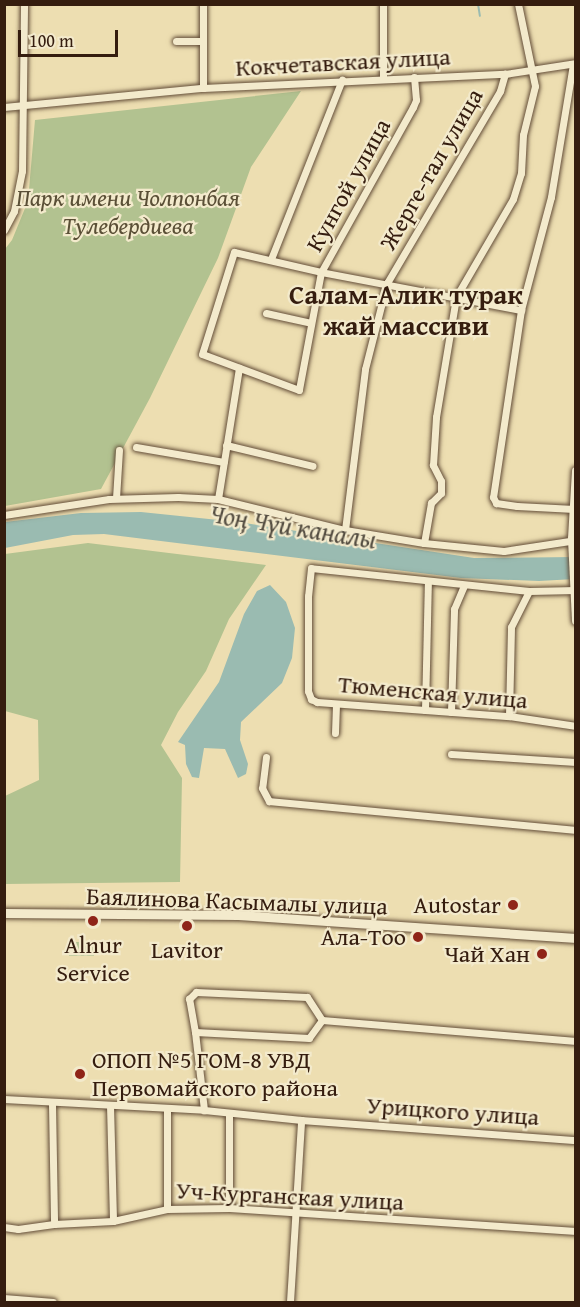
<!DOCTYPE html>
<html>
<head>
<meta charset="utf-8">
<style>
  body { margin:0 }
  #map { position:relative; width:580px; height:1307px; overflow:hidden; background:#eddeb1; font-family:"Gentium Book Plus",serif }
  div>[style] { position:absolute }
  .green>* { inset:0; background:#b2c290; transform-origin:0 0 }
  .water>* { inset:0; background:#9abbb1 }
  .stream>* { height:2px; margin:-1px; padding:0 1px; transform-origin:1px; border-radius:1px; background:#9abbb1 }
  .roads { filter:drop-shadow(0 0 2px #634d38) drop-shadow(0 0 2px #634d38) }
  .minor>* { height:7px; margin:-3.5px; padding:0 3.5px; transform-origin:3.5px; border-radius:3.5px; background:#f3eacc }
  .tertiary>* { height:8px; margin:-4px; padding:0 4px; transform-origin:4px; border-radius:4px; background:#f3eacc }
  .secondary>* { height:9px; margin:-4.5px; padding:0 4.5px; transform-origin:4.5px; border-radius:4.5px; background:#f3eacc }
  .dots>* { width:16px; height:16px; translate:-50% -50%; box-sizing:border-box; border:3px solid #f3eacc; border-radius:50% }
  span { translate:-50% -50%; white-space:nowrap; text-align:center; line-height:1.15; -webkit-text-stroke:4.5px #f3eacc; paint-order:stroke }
  .street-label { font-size:24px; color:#351d0f }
  .park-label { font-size:24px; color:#5a4f36; font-style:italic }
  .poi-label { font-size:24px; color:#351d0f }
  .right { translate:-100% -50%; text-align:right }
  .left { translate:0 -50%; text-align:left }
  .water-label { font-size:26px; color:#534c40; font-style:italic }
  .quarter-label { font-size:27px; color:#351d0f; font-weight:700 }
  .frame { position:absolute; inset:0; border:6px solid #351d0f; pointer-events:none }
  .scale { position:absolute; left:18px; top:30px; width:100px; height:27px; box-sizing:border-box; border:3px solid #351d0f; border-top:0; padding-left:8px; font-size:18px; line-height:21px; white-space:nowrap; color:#351d0f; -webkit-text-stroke:4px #f3eacc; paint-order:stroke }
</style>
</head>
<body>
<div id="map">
  <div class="green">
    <i style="clip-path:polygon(301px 91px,251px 167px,218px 258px,150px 398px,101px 489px,5px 506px,5px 249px,12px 240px,28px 201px,35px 120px)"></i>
    <i style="clip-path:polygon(88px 543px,266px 565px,229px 619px,206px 671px,178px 712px,161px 745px,182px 778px,180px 882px,5px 884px,5px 796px,39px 780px,38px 720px,5px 711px,5px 554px)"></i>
    <i style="left:94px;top:942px;width:14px;height:25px;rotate:90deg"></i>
  </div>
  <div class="water">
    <i style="clip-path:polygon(141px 512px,238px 522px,474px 558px,575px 557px,575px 579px,539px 581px,461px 578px,104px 534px,73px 535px,5px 548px,5px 522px,81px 513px)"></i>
    <i style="clip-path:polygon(270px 585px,286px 602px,295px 628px,292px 658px,282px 683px,241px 722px,240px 740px,248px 764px,246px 774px,238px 778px,225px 749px,204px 748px,199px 778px,192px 777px,186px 764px,185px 745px,178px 742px,219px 682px,244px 614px,257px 591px)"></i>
  </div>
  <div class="stream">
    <i style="left:478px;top:4px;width:12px;rotate:81deg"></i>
  </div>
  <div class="roads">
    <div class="minor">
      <i style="left:203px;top:4px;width:84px;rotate:90deg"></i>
      <i style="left:383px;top:4px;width:74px;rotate:90deg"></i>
      <i style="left:176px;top:41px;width:27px"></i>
      <i style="left:573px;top:64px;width:135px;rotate:99.4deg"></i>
      <i style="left:551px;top:197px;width:117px;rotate:104.9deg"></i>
      <i style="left:521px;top:310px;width:189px;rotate:98.5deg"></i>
      <i style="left:493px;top:497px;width:7px;rotate:63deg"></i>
      <i style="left:496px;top:503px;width:21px;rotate:8deg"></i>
      <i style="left:517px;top:506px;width:57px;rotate:3deg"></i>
      <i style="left:414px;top:77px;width:23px;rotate:85deg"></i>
      <i style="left:416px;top:100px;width:8px;rotate:113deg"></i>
      <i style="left:413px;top:107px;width:189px;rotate:119.1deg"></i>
      <i style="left:321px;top:272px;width:120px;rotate:100.6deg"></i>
      <i style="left:299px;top:390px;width:103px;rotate:-159.6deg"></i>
      <i style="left:202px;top:354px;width:107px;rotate:-72.6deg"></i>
      <i style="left:234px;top:252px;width:89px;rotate:12.9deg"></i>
      <i style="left:321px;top:272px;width:204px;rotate:10.8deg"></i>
      <i style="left:4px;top:107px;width:200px;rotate:-5.5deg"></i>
      <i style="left:203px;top:88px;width:302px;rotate:-2.7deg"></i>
      <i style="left:505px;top:74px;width:72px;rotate:-8.8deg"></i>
      <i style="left:4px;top:230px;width:21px;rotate:-62deg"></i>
      <i style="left:14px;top:211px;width:41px;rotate:-78.7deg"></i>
      <i style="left:22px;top:171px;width:167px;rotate:-89.3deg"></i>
      <i style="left:271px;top:259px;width:193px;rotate:-68.4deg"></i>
      <i style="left:266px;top:313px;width:46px;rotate:12.5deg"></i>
      <i style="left:226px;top:445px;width:89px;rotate:13.6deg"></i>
      <i style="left:136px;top:447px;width:89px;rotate:9.7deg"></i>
      <i style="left:116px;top:498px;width:48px;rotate:-86.4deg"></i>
      <i style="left:218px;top:499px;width:133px;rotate:-80.9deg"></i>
      <i style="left:4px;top:515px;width:106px;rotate:-8.7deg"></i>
      <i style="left:109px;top:499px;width:69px;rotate:-1.7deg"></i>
      <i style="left:178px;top:497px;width:40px;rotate:2.9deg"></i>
      <i style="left:218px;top:499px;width:131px;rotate:13.7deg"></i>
      <i style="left:345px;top:530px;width:80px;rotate:9.3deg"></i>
      <i style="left:424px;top:543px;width:80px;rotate:5.7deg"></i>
      <i style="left:504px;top:551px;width:73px;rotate:-8.7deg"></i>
      <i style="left:345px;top:530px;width:162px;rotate:-82.9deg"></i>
      <i style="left:365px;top:369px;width:89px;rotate:-75.7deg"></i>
      <i style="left:387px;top:283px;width:223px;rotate:-59.5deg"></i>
      <i style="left:500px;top:91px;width:18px;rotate:-74deg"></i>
      <i style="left:424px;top:543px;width:41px;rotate:-80.1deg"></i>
      <i style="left:431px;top:503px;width:14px;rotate:-45deg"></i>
      <i style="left:441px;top:493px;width:12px;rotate:-90deg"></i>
      <i style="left:441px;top:481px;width:18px;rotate:-117deg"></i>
      <i style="left:433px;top:465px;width:48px;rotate:-86.4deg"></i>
      <i style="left:436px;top:417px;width:122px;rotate:-80.5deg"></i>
      <i style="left:456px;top:297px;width:113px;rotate:-59.8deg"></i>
      <i style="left:513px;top:199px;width:27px;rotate:-73deg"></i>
      <i style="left:521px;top:173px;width:38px;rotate:-87deg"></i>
      <i style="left:523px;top:135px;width:50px;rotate:-76.2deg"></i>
      <i style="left:535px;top:86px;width:84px;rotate:-101.7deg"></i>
      <i style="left:576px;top:590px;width:47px;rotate:178.8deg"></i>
      <i style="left:529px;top:591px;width:219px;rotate:-174deg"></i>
      <i style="left:311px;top:568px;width:28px;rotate:96deg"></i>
      <i style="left:308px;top:596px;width:95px;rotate:90deg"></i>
      <i style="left:308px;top:691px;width:9px;rotate:69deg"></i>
      <i style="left:311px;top:699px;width:7px;rotate:27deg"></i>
      <i style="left:317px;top:702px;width:193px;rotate:4.2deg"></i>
      <i style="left:509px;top:716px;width:68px;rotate:8.5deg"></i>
      <i style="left:425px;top:710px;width:129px;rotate:-88.7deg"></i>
      <i style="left:451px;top:712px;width:103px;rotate:-88.3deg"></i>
      <i style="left:454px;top:609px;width:26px;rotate:-67deg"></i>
      <i style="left:509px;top:716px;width:89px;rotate:-88.7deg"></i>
      <i style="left:511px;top:627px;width:40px;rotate:-63.4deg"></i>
      <i style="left:335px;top:733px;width:29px;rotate:-88deg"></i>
      <i style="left:451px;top:754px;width:125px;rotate:3.7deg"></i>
      <i style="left:266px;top:757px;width:31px;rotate:97deg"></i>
      <i style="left:262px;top:788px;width:15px;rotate:62deg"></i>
      <i style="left:269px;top:801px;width:308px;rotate:5.4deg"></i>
      <i style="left:196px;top:992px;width:111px;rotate:2.6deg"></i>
      <i style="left:307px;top:997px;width:27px;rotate:57deg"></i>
      <i style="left:322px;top:1020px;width:22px;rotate:126deg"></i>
      <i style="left:309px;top:1038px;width:114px;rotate:-177deg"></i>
      <i style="left:195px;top:1032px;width:34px;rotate:-100deg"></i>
      <i style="left:189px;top:999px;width:10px;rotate:-45deg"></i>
      <i style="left:322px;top:1020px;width:255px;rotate:4.7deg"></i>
      <i style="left:195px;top:1032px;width:79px;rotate:83.4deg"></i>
      <i style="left:4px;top:1099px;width:200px;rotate:3.1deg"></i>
      <i style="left:204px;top:1110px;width:98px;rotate:5.9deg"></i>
      <i style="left:301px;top:1120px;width:276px;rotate:4.2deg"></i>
      <i style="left:52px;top:1104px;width:120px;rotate:89deg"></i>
      <i style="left:110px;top:1105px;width:116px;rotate:88.5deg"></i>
      <i style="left:167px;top:1109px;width:100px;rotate:90deg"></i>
      <i style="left:229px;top:1114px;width:94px;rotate:90deg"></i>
      <i style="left:4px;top:1227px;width:14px;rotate:8deg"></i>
      <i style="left:18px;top:1229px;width:36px;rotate:-8deg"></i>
      <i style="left:54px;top:1224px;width:59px;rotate:-2.9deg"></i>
      <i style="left:113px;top:1221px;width:55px;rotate:-12.5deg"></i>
      <i style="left:167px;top:1209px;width:62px;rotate:-0.9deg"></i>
      <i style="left:229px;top:1208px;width:348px;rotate:3.8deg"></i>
      <i style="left:4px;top:1298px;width:49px;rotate:4.7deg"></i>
      <i style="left:290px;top:1302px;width:182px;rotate:-86.5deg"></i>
    </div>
    <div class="tertiary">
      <i style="left:576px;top:471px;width:68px;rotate:93.4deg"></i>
      <i style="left:572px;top:539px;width:82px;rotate:87.2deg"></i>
    </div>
    <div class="secondary">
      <i style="left:4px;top:913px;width:234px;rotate:0.5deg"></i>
      <i style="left:238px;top:915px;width:339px;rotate:3.9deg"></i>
    </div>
  </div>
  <div class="dots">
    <i style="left:513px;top:905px;background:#8f2418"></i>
    <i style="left:93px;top:921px;background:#8f2418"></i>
    <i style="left:187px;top:926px;background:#8f2418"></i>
    <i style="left:418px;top:937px;background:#8f2418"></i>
    <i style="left:542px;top:954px;background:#8f2418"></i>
    <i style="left:80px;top:1074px;background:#8f2418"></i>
  </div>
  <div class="street-label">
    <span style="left:343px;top:62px;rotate:-3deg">Кокчетавская улица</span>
    <span style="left:431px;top:169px;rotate:-60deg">Жерге-тал улица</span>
    <span style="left:348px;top:185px;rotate:-61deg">Кунгой улица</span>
    <span style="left:433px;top:692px;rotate:5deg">Тюменская улица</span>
    <span style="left:237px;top:901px;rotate:2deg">Баялинова Касымалы улица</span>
    <span style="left:453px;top:1111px;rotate:4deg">Урицкого улица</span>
    <span style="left:290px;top:1196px;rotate:3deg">Уч-Курганская улица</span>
  </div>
  <div class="park-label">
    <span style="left:128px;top:212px">Парк имени Чолпонбая<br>Тулебердиева</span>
  </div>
  <div class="poi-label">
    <span class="right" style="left:501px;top:905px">Autostar</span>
    <span class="right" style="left:406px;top:937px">Ала-Тоо</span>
    <span style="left:93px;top:959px">Alnur<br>Service</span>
    <span style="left:187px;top:950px">Lavitor</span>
    <span class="right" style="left:530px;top:954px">Чай Хан</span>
    <span class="left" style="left:92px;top:1074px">ОПОП №5 ГОМ-8 УВД<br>Первомайского района</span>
  </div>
  <div class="water-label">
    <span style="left:293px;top:526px;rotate:9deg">Чоң Чүй каналы</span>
  </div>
  <div class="quarter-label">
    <span style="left:406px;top:310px">Салам-Алик турак<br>жай массиви</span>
  </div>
  <div class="frame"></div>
  <div class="scale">100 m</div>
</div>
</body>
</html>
